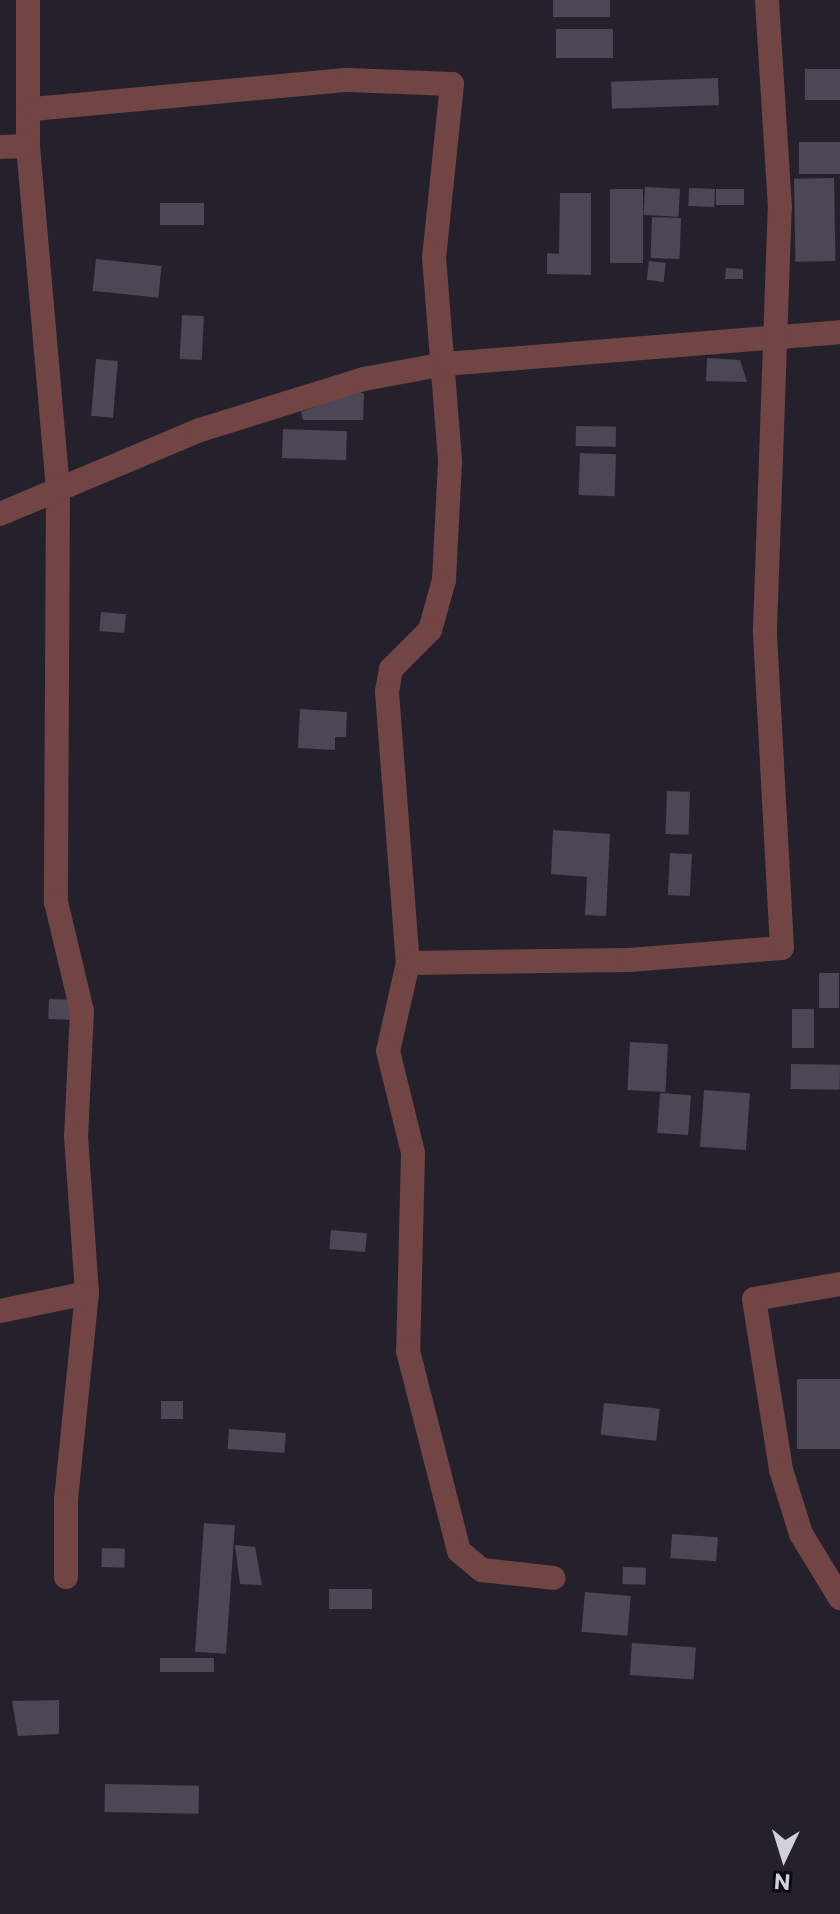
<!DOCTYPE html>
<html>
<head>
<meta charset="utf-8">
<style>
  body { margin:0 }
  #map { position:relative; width:840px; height:1914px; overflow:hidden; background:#24212d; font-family:Commissioner,sans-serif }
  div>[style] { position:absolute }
  .building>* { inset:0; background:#4d4755; transform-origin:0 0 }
  .minor>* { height:24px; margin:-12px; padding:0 12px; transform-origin:12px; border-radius:12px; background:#704543 }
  span { translate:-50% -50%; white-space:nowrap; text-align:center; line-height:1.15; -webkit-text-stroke:6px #0d0b11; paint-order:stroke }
  .north { position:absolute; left:744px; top:1818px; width:80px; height:80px; -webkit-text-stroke:6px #0d0b11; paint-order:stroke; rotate:184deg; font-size:22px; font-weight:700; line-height:32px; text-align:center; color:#d2d0d8 }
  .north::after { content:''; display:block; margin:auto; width:28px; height:36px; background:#d2d0d8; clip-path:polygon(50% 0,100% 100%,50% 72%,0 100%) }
</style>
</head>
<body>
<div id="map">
  <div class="building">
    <i style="left:553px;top:0;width:57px;height:17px"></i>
    <i style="left:556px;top:29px;width:57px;height:29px"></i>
    <i style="left:840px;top:69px;width:31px;height:35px;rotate:90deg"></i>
    <i style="left:718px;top:78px;width:27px;height:107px;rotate:88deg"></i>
    <i style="left:799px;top:142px;width:41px;height:32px"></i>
    <i style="left:834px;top:178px;width:83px;height:40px;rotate:89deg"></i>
    <i style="left:645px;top:187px;width:35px;height:28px;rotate:3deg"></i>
    <i style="left:689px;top:188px;width:26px;height:18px;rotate:2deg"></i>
    <i style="left:610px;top:189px;width:33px;height:74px"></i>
    <i style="left:716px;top:189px;width:28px;height:16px"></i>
    <i style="clip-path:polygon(560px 193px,591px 193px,591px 275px,547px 274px,547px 253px,559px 254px)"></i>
    <i style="left:160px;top:203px;width:44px;height:22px"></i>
    <i style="left:652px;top:217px;width:29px;height:41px;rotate:2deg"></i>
    <i style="left:96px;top:259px;width:66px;height:32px;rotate:6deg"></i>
    <i style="left:649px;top:261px;width:17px;height:19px;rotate:7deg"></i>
    <i style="clip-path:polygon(726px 268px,743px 269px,743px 279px,725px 279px)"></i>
    <i style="left:182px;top:315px;width:22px;height:44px;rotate:3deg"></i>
    <i style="clip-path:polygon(707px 358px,740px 360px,747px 382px,706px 381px)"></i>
    <i style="left:96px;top:359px;width:22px;height:57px;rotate:5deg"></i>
    <i style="clip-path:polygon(357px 391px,364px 394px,363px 420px,303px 420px,301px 412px)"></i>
    <i style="left:576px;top:426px;width:40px;height:20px;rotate:1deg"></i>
    <i style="left:283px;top:429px;width:64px;height:29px;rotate:2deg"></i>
    <i style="left:580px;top:453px;width:36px;height:42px;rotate:2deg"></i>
    <i style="left:101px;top:612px;width:25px;height:19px;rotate:5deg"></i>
    <i style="clip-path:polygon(300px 709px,347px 712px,346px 737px,335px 737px,335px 750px,298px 748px)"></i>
    <i style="left:667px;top:791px;width:23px;height:43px;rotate:2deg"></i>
    <i style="clip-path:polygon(553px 830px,610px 834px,606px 916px,585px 915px,587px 877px,551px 874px)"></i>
    <i style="left:670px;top:853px;width:22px;height:42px;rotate:3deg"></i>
    <i style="left:819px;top:973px;width:20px;height:35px"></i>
    <i style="left:49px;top:999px;width:23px;height:20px;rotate:2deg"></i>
    <i style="left:792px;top:1009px;width:22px;height:39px"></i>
    <i style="left:630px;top:1042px;width:38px;height:48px;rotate:3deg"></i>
    <i style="left:791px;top:1064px;width:49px;height:25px;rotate:1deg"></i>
    <i style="left:704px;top:1090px;width:46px;height:57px;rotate:4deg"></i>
    <i style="left:660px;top:1093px;width:31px;height:40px;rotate:4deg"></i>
    <i style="left:331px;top:1230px;width:36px;height:19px;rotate:5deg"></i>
    <i style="left:840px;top:1379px;width:70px;height:43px;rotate:90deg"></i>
    <i style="left:161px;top:1401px;width:22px;height:18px"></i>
    <i style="left:604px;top:1403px;width:56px;height:32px;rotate:6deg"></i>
    <i style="left:229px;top:1429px;width:57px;height:20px;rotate:4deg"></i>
    <i style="left:204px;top:1523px;width:31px;height:129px;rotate:4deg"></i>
    <i style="left:672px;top:1534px;width:46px;height:24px;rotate:4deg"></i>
    <i style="clip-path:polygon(235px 1545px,255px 1547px,262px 1585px,240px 1584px)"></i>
    <i style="left:102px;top:1548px;width:23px;height:19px;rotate:2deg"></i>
    <i style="left:623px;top:1567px;width:23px;height:17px;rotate:2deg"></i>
    <i style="left:372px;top:1589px;width:20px;height:43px;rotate:90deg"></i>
    <i style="left:585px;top:1592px;width:46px;height:40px;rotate:5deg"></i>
    <i style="left:632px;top:1643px;width:64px;height:32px;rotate:4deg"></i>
    <i style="left:160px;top:1658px;width:54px;height:14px"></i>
    <i style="clip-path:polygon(59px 1700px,59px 1734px,18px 1736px,12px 1701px)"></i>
    <i style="left:105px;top:1784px;width:94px;height:28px;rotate:1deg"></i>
  </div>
  <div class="minor">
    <i style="left:28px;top:0;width:146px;rotate:90deg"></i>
    <i style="left:28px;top:146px;width:345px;rotate:85deg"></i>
    <i style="left:58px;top:490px;width:412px;rotate:90.3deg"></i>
    <i style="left:56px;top:902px;width:112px;rotate:76.6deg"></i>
    <i style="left:82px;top:1011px;width:125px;rotate:92.7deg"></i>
    <i style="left:76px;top:1136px;width:157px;rotate:86deg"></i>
    <i style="left:87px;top:1293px;width:208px;rotate:95.8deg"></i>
    <i style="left:66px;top:1500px;width:77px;rotate:90deg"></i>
    <i style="left:33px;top:109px;width:316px;rotate:-5.3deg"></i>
    <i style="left:348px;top:80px;width:104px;rotate:2.2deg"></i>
    <i style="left:452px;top:84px;width:174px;rotate:95.9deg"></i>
    <i style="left:434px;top:257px;width:206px;rotate:85.5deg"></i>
    <i style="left:450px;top:462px;width:118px;rotate:92.9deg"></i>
    <i style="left:444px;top:580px;width:52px;rotate:105.6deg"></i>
    <i style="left:430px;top:630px;width:55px;rotate:135deg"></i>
    <i style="left:391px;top:669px;width:23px;rotate:100deg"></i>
    <i style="left:387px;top:692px;width:272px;rotate:85.6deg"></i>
    <i style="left:408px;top:963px;width:90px;rotate:102.8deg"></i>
    <i style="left:388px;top:1051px;width:105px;rotate:76.2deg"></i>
    <i style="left:413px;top:1153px;width:198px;rotate:91.4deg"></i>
    <i style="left:408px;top:1351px;width:206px;rotate:75.7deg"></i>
    <i style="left:459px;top:1551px;width:30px;rotate:40deg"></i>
    <i style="left:482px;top:1570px;width:72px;rotate:6.3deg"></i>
    <i style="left:0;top:147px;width:28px;rotate:-2deg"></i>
    <i style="left:0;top:514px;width:217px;rotate:-22.8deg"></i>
    <i style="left:200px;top:430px;width:172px;rotate:-17.3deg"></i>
    <i style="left:364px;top:379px;width:82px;rotate:-10.5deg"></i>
    <i style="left:445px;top:364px;width:396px;rotate:-4.6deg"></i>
    <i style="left:408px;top:963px;width:221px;rotate:-0.8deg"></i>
    <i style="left:629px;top:960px;width:153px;rotate:-4.5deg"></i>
    <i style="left:782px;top:948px;width:318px;rotate:-93.1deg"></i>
    <i style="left:765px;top:630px;width:422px;rotate:-88deg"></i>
    <i style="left:780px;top:208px;width:208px;rotate:-93.6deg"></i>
    <i style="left:840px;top:1284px;width:87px;rotate:170.1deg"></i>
    <i style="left:754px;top:1299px;width:173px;rotate:81deg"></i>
    <i style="left:781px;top:1470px;width:67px;rotate:72.6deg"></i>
    <i style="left:801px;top:1534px;width:75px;rotate:58.6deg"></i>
    <i style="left:0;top:1311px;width:89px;rotate:-11.7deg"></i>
  </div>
  <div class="north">N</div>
</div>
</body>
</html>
